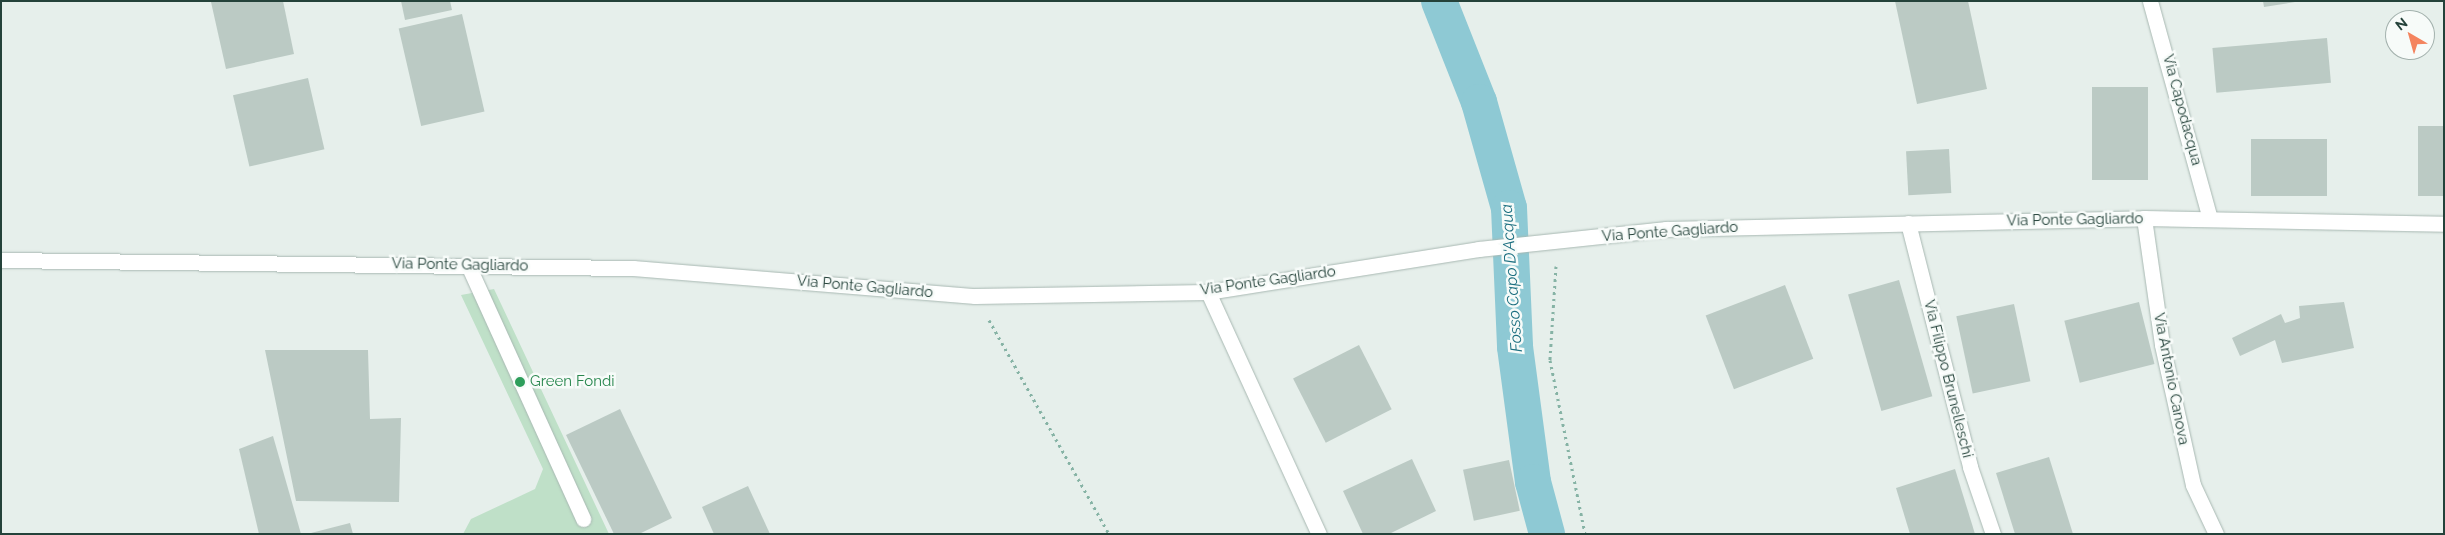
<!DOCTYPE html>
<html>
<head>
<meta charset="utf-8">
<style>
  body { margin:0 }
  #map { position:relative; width:2445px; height:535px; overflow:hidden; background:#e6efeb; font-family:Raleway,sans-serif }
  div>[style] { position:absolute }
  .green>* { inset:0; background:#bfe0c8 }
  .canal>* { height:36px; margin:-18px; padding:0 18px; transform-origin:18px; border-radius:18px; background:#8ec9d4 }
  .building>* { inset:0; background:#bbcac4; transform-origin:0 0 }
  .path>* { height:3px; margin-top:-1.5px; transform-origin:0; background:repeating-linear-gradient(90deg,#86b3a5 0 2.5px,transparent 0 6.5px) }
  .roads { filter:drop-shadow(0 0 1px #a8b8b2) drop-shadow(0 0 1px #a8b8b2) }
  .service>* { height:15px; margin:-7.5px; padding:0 7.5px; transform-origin:7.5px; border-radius:7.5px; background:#fff }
  .minor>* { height:15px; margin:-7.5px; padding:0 7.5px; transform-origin:7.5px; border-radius:7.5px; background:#fff }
  .dots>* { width:14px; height:14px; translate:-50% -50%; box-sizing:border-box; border:2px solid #f7fbf9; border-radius:50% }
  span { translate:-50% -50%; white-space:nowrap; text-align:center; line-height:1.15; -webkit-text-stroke:5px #f7fbf9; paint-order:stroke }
  .street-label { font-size:15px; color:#24423a }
  .leisure-label { font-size:15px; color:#27864d }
  .left { translate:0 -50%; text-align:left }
  .water-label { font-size:16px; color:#1c6f80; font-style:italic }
  .frame { position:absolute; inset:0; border:2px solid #24423a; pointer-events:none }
  .north { position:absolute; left:2385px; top:10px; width:50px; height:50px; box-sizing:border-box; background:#f7fbf9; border:1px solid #a3b1ad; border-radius:50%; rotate:322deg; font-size:14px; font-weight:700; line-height:20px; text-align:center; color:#24423a }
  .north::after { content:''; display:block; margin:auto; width:18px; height:22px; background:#f4845f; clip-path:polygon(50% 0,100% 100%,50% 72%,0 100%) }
</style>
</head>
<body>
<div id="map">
  <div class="green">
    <i style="clip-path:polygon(494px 289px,609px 534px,463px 534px,471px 519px,535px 489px,543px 469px,461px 295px)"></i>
  </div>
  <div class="canal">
    <i style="left:1439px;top:1px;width:109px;rotate:68.4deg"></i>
    <i style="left:1479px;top:102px;width:110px;rotate:74.2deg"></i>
    <i style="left:1509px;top:208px;width:139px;rotate:87.5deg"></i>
    <i style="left:1515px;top:347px;width:136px;rotate:82.4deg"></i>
    <i style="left:1533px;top:482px;width:54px;rotate:74.9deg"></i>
  </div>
  <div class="building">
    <i style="clip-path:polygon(283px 1px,294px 54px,226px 69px,211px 2px)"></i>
    <i style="clip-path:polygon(401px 1px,450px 1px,452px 10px,405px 20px)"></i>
    <i style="clip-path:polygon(1895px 1px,1968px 1px,1987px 89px,1917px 104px)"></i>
    <i style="clip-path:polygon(2263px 1px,2295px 1px,2295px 2px,2264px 7px)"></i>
    <i style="left:462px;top:14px;width:100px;height:65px;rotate:77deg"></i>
    <i style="left:2327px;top:38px;width:45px;height:115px;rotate:85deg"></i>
    <i style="left:308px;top:78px;width:73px;height:77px;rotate:77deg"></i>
    <i style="left:2148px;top:87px;width:93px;height:56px;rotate:90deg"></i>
    <i style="left:2444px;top:126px;width:70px;height:26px;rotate:90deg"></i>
    <i style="left:2251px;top:139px;width:76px;height:57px"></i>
    <i style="left:1949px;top:149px;width:44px;height:43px;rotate:87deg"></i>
    <i style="left:1899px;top:280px;width:121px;height:53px;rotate:74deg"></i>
    <i style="left:1785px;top:285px;width:79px;height:85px;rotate:69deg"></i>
    <i style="left:2139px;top:302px;width:64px;height:77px;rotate:76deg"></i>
    <i style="clip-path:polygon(2344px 302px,2354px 348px,2282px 363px,2275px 340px,2240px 356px,2232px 338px,2281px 314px,2285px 323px,2300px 318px,2299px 306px)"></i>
    <i style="left:2014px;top:304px;width:79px;height:59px;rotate:78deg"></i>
    <i style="left:1359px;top:345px;width:72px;height:74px;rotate:63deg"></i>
    <i style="clip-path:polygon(265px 350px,368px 350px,370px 419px,401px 418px,399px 502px,296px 501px)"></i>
    <i style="clip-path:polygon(620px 409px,672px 518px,639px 534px,614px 534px,566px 435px)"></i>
    <i style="clip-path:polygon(273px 436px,301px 534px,259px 534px,239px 449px)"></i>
    <i style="clip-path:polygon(2049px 457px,2073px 534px,2015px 534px,1996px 473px)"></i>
    <i style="clip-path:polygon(1412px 459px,1436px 511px,1389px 534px,1363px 534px,1343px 491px)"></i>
    <i style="left:1509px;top:460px;width:52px;height:47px;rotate:78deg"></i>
    <i style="clip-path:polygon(1955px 469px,1975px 534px,1910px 534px,1896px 488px)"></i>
    <i style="clip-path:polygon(748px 486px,770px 534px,714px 534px,702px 507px)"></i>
    <i style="clip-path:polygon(350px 523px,353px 534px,311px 534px,311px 533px)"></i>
  </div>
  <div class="path">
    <i style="left:1556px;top:266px;width:94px;rotate:93.7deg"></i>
    <i style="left:1550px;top:360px;width:177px;rotate:78.6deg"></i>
    <i style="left:989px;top:320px;width:245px;rotate:60.7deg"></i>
  </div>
  <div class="roads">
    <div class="service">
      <i style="left:468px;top:265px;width:279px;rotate:65.6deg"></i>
    </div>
    <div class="minor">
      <i style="left:2150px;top:1px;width:226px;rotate:74.6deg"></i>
      <i style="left:2144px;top:218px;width:128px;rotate:81.9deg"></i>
      <i style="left:2162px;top:345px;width:143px;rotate:77.5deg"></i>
      <i style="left:2193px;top:485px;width:54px;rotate:64.9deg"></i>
      <i style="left:1908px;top:223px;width:252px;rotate:75.7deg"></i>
      <i style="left:1970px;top:467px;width:71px;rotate:71.1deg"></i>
      <i style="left:1px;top:260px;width:632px;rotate:0.73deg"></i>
      <i style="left:633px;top:268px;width:343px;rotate:4.7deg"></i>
      <i style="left:975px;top:296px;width:233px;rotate:-1deg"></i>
      <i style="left:1208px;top:292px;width:274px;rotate:-9deg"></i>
      <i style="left:1479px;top:249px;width:188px;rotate:-6.1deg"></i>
      <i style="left:1666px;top:229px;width:478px;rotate:-1.3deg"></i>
      <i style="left:2144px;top:218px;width:300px;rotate:1.1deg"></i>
      <i style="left:1208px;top:292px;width:266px;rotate:65.4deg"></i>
    </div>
  </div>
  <div class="dots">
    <i style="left:520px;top:382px;background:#2e9e5b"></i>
  </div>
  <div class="street-label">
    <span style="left:2182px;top:110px;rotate:75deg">Via Capodacqua</span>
    <span style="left:2075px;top:220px;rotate:-1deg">Via Ponte Gagliardo</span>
    <span style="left:1670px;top:232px;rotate:-4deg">Via Ponte Gagliardo</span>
    <span style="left:460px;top:265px;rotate:1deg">Via Ponte Gagliardo</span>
    <span style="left:1268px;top:281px;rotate:-8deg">Via Ponte Gagliardo</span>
    <span style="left:865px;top:287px;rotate:5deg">Via Ponte Gagliardo</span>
    <span style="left:1948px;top:379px;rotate:76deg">Via Filippo Brunelleschi</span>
    <span style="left:2171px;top:379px;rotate:79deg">Via Antonio Canova</span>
  </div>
  <div class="leisure-label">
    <span class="left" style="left:530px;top:382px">Green Fondi</span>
  </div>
  <div class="water-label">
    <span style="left:1512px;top:278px;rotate:-94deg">Fosso Capo D'Acqua</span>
  </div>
  <div class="frame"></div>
  <div class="north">N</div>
</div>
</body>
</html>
